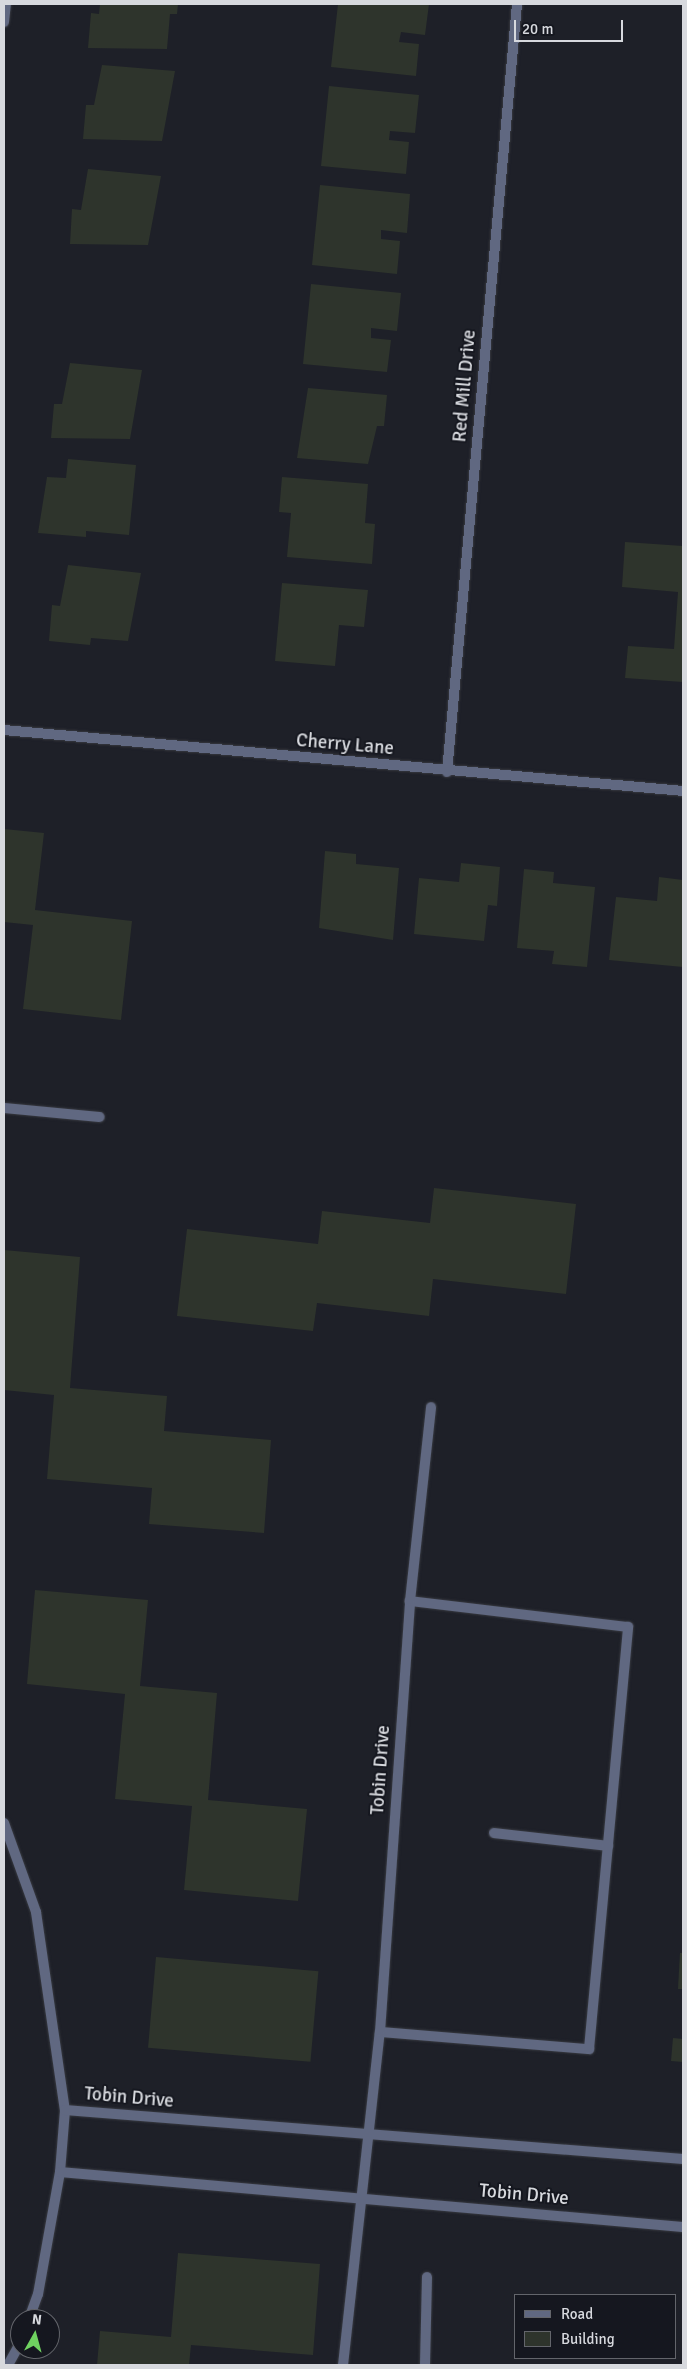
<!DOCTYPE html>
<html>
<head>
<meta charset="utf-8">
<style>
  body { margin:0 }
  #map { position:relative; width:687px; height:2369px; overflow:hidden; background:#1e2028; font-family:Signika,sans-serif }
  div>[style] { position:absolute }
  .building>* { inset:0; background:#2e342c; transform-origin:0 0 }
  .roads { filter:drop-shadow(0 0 1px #383a41) drop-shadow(0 0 1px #383a41) }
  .service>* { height:10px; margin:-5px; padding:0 5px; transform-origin:5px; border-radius:5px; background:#606881 }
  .minor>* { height:10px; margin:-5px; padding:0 5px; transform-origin:5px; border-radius:5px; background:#606881 }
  span { translate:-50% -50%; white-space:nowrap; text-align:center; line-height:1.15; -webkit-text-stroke:4px #15171f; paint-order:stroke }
  .street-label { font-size:19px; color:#d7d9de }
  .frame { position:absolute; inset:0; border:5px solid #d7d9de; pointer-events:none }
  .legend { position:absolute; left:514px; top:2294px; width:162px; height:65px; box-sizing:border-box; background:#15171f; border:1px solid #63656b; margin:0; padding:6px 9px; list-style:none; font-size:15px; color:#d7d9de }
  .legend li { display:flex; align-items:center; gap:10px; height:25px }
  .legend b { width:25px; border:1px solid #63656b }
  .north { position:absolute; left:10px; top:2309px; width:50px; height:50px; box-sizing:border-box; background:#15171f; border:1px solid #63656b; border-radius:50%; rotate:7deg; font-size:14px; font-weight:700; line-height:20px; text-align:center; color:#d7d9de }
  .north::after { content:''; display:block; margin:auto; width:18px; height:22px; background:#6fd360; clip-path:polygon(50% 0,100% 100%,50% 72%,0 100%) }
  .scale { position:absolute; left:514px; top:20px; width:109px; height:22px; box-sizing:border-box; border:2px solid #d7d9de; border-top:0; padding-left:6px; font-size:15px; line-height:18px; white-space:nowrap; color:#d7d9de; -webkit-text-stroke:4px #15171f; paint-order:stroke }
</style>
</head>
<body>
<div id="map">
  <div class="building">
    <i style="clip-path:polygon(100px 4px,178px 4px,177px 14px,170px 14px,167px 49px,88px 48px,91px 13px,99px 14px)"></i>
    <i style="clip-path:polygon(338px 4px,429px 4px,425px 35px,401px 32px,399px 42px,419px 44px,416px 76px,331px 67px)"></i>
    <i style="clip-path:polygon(102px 65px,175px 71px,162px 141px,83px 139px,86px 105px,94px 105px)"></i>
    <i style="clip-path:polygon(329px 86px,419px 95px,415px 133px,390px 131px,389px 140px,409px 142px,406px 174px,321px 166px)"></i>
    <i style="clip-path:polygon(88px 169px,161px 176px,148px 245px,70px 244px,72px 209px,81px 210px)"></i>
    <i style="clip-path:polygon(320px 185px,410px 194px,407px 233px,381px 230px,381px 239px,400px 241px,397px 274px,312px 265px)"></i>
    <i style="clip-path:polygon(311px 284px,401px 293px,397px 331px,371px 328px,371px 338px,391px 340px,387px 372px,303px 364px)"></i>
    <i style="clip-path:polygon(70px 363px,142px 370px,130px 439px,51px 438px,54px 404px,62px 404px)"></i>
    <i style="clip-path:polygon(308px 388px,387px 395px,384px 426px,377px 426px,368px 464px,297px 458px)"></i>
    <i style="clip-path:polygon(68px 459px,136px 465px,129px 535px,86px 531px,86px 537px,38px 533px,47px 477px,66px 478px)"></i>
    <i style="clip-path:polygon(282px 477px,368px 484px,365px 523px,375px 524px,372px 564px,287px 557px,291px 513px,279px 512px)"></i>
    <i style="clip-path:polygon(625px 542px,683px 546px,683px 682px,625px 678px,628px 646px,674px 649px,678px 592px,622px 587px)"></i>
    <i style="clip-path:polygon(68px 565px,141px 573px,128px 641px,91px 638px,90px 645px,49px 641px,52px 605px,60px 606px)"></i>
    <i style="clip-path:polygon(282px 583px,368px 590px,364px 627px,339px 625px,335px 666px,275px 661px)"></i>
    <i style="clip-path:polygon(4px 829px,44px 833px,35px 910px,132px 921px,121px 1020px,23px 1009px,33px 925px,4px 922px)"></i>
    <i style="clip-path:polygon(325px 851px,356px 854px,356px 864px,399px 868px,393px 940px,319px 928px)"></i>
    <i style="clip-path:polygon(461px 863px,500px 867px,497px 906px,488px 905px,484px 941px,414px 934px,419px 878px,459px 882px)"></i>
    <i style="clip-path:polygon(524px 869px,554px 872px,553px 883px,595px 887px,587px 967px,552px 964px,554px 951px,517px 948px)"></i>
    <i style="clip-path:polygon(659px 877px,683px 880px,683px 967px,609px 960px,616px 897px,657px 901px)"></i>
    <i style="clip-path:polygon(434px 1188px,576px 1204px,566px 1294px,433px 1279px,429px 1316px,317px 1303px,313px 1331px,177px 1316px,187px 1229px,318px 1244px,322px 1211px,430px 1223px)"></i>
    <i style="clip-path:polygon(4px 1250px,80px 1257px,70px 1388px,167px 1396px,164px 1431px,271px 1440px,264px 1533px,149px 1524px,152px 1488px,47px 1479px,54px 1395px,4px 1390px)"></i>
    <i style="clip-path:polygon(35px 1590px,148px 1600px,140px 1686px,217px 1693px,208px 1800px,307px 1809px,298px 1901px,184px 1890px,192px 1806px,115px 1799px,125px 1694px,27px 1684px)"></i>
    <i style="clip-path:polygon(680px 1953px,683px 1953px,683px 1989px,678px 1989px)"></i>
    <i style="left:156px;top:1957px;width:163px;height:91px;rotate:5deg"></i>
    <i style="clip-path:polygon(673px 2038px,683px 2039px,683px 2062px,671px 2061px)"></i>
    <i style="clip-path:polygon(178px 2253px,320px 2264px,313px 2355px,191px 2345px,189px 2365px,97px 2365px,100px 2331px,171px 2337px)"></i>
  </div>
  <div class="roads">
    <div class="service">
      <i style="left:494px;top:1833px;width:115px;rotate:6.5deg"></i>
      <i style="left:380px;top:2032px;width:210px;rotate:4.7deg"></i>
      <i style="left:589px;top:2049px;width:424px;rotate:-84.7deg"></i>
      <i style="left:628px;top:1627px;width:220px;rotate:-173.2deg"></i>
      <i style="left:425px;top:2365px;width:88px;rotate:-88.7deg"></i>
    </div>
    <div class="minor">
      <i style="left:4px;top:22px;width:18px;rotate:-84deg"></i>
      <i style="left:4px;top:730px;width:682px;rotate:5.13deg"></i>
      <i style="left:447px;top:772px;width:771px;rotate:-84.79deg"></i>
      <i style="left:4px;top:1108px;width:96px;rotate:5.4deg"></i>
      <i style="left:4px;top:1823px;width:95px;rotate:70.2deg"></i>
      <i style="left:36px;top:1912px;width:200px;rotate:81.7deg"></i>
      <i style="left:65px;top:2110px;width:62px;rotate:94.6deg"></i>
      <i style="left:60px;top:2172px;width:124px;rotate:100.2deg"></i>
      <i style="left:38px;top:2294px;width:27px;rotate:110deg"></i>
      <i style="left:65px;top:2110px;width:620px;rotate:4.53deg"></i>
      <i style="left:60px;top:2172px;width:625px;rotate:5.05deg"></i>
      <i style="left:8px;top:2365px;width:25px;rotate:-61deg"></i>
      <i style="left:343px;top:2365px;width:335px;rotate:-83.7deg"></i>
      <i style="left:380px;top:2032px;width:432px;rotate:-86deg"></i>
      <i style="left:410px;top:1601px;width:195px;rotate:-83.8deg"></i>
    </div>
  </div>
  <div class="street-label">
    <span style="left:465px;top:386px;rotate:-85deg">Red Mill Drive</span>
    <span style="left:345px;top:745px;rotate:5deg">Cherry Lane</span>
    <span style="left:381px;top:1770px;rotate:-86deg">Tobin Drive</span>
    <span style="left:129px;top:2098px;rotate:5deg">Tobin Drive</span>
    <span style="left:524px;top:2195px;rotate:5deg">Tobin Drive</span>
  </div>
  <div class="frame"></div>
  <ul class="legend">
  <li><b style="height:6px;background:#606881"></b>Road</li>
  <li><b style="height:14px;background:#2e342c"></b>Building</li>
  </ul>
  <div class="north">N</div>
  <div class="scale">20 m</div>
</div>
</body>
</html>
